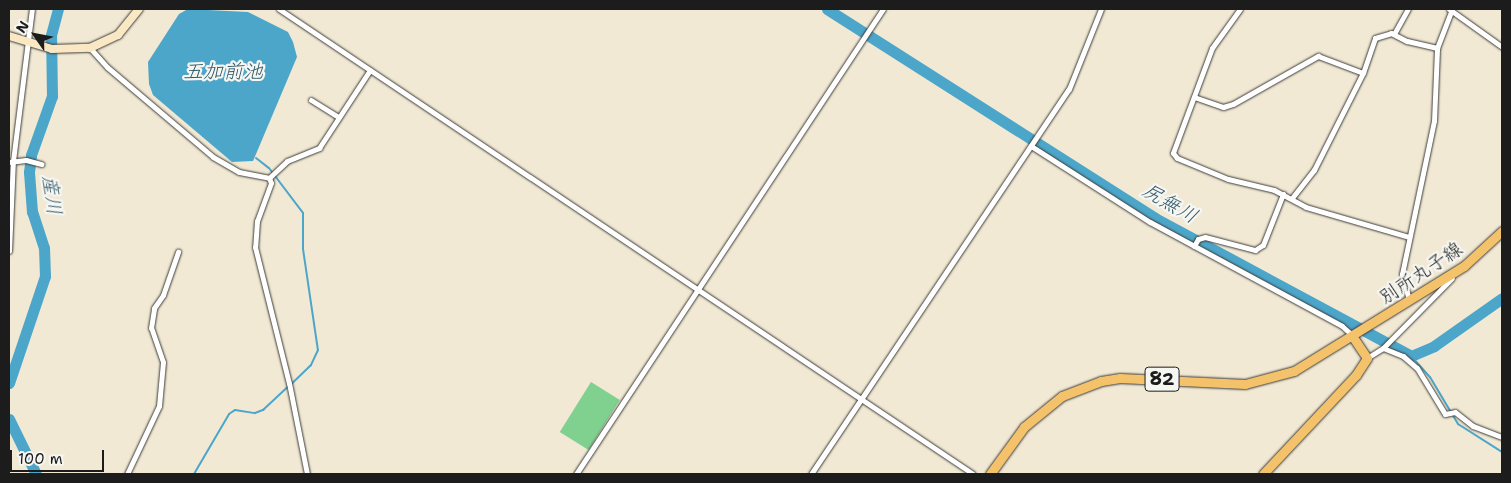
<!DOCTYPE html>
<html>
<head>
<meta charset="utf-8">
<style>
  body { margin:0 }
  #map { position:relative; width:1511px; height:483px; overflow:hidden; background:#f1e9d4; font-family:"Shantell Sans","Klee One",sans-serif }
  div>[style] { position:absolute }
  .green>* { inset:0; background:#80d090; transform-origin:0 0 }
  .water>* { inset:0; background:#4ca6ca }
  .stream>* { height:2px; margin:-1px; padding:0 1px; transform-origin:1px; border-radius:1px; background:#4ca6ca }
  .river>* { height:11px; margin:-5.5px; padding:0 5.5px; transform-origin:5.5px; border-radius:5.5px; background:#4ca6ca }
  .roads { filter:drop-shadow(0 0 1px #3c3b38) drop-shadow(0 0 1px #3c3b38) }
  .street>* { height:5px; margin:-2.5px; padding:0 2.5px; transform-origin:2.5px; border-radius:2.5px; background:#fff }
  .secondary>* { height:8px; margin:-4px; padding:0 4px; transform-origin:4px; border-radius:4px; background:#fae7c3 }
  .primary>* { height:9px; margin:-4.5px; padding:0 4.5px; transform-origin:4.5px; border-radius:4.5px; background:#f3c26a }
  span { translate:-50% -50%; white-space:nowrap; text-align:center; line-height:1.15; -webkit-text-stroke:4.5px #f6f6f2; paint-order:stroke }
  .shield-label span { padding:1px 4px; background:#f6f6f2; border:1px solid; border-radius:4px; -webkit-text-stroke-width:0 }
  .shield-label { font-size:18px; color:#1c1c1c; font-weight:700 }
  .street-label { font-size:19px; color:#1c1c1c }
  .water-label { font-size:20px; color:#325a6a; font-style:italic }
  .frame { position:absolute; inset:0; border:10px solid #1c1c1c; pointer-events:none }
  .north { position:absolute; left:10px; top:10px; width:50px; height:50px; -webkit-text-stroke:4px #f6f6f2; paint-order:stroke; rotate:303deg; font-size:14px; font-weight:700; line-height:20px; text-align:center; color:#1c1c1c }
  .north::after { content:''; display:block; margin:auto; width:18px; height:22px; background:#1c1c1c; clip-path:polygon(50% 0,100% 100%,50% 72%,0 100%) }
  .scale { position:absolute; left:10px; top:450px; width:94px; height:22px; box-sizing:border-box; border:2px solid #1c1c1c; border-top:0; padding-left:6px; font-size:15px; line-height:18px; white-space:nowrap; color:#1c1c1c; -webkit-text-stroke:4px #f6f6f2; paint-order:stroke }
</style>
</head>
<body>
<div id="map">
  <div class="green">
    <i style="left:591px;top:382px;width:34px;height:59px;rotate:32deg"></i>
  </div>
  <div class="water">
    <i style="clip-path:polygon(188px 9px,248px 12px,288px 32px,293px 42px,297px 57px,253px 161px,232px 162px,153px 95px,149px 84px,148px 62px,179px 14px)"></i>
  </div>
  <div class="stream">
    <i style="left:256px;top:158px;width:16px;rotate:38deg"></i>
    <i style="left:269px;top:168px;width:56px;rotate:52.9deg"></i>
    <i style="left:303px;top:213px;width:36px;rotate:90deg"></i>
    <i style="left:303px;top:249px;width:102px;rotate:81.6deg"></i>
    <i style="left:318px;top:350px;width:17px;rotate:115deg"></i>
    <i style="left:311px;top:365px;width:28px;rotate:136deg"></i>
    <i style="left:1411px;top:356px;width:28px;rotate:48deg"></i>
    <i style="left:1430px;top:377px;width:55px;rotate:59.2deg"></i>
    <i style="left:1458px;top:424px;width:52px;rotate:32.5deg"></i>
    <i style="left:194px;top:474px;width:69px;rotate:-59.7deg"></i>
    <i style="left:229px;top:414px;width:7px;rotate:-34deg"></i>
    <i style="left:235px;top:410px;width:20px;rotate:9deg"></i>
    <i style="left:255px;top:413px;width:9px;rotate:-21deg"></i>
    <i style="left:263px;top:410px;width:34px;rotate:-43deg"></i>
  </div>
  <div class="river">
    <i style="left:827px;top:9px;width:389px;rotate:32.5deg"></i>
    <i style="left:1155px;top:218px;width:291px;rotate:28.3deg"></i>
    <i style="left:1411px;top:356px;width:25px;rotate:-23deg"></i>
    <i style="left:1434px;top:346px;width:83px;rotate:-35.2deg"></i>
    <i style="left:9px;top:383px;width:113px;rotate:-71.4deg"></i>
    <i style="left:45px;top:276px;width:28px;rotate:-92deg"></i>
    <i style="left:44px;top:248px;width:38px;rotate:-108deg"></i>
    <i style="left:32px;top:212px;width:40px;rotate:-94.3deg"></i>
    <i style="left:29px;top:172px;width:17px;rotate:-83deg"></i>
    <i style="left:31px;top:155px;width:63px;rotate:-70.4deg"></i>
    <i style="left:52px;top:96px;width:61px;rotate:-90.9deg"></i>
    <i style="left:51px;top:35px;width:27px;rotate:-75deg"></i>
    <i style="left:9px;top:419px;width:61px;rotate:63.9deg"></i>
  </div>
  <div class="roads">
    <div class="street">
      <i style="left:279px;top:9px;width:835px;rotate:33.82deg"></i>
      <i style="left:1240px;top:9px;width:48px;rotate:125.7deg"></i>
      <i style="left:1212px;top:48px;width:112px;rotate:110.4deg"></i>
      <i style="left:1173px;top:153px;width:6px;rotate:51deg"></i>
      <i style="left:1177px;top:158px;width:55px;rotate:22.4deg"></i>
      <i style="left:1228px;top:179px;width:47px;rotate:13.4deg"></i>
      <i style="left:1274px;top:190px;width:36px;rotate:28deg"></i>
      <i style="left:1306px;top:207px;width:107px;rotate:16.2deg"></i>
      <i style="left:1449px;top:9px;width:65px;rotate:35.6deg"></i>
      <i style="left:1394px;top:34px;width:29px;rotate:-61deg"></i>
      <i style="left:90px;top:48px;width:25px;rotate:48deg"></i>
      <i style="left:107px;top:67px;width:139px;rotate:40.3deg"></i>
      <i style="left:213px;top:157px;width:30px;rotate:30deg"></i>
      <i style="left:239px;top:172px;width:31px;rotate:11deg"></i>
      <i style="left:269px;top:178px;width:25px;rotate:-43deg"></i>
      <i style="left:287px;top:161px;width:35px;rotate:-22deg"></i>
      <i style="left:319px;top:148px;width:93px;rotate:-56.8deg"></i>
      <i style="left:1194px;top:97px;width:31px;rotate:19deg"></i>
      <i style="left:1223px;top:107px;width:10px;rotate:-17deg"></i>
      <i style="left:1233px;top:104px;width:98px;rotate:-29.5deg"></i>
      <i style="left:1318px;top:56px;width:48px;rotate:20.7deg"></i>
      <i style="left:1363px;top:73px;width:37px;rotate:-71deg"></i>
      <i style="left:1375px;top:38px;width:17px;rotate:-17deg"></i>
      <i style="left:1391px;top:33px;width:18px;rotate:27deg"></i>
      <i style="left:1407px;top:41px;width:31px;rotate:13deg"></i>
      <i style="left:311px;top:100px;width:32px;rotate:32deg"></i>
      <i style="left:1031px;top:146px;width:141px;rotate:32.6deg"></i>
      <i style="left:1150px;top:222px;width:218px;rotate:28.4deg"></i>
      <i style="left:1342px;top:326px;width:15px;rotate:42deg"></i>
      <i style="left:9px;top:162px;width:17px;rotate:-7deg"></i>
      <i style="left:26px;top:160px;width:16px;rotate:15deg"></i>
      <i style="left:269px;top:178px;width:5px;rotate:68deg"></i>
      <i style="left:271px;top:183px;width:40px;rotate:110.2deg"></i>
      <i style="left:257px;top:221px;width:26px;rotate:94deg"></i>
      <i style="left:255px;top:247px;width:140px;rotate:76deg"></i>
      <i style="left:289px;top:383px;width:93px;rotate:78.8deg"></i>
      <i style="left:1292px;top:198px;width:36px;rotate:-52deg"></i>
      <i style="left:1314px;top:170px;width:109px;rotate:-63.2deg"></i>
      <i style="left:1194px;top:246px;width:8px;rotate:-60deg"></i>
      <i style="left:1198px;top:239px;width:7px;rotate:-16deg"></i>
      <i style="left:1205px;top:237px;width:52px;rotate:14.6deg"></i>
      <i style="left:1255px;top:250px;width:9px;rotate:-32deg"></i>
      <i style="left:1263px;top:245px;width:55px;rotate:-68.6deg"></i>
      <i style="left:9px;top:251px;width:90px;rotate:-87.5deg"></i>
      <i style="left:13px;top:161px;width:153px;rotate:-82.9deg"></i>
      <i style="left:1409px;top:300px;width:27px;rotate:-105deg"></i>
      <i style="left:1402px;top:274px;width:156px;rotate:-78.2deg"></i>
      <i style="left:1434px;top:121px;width:73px;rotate:-87.6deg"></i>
      <i style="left:1437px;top:48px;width:42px;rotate:-69deg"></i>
      <i style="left:1383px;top:348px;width:22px;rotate:22deg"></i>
      <i style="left:1403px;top:356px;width:18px;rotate:41deg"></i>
      <i style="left:1417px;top:368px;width:54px;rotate:58.7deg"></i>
      <i style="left:1445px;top:414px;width:10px;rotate:-11deg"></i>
      <i style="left:1455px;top:412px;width:23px;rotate:38deg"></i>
      <i style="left:1473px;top:426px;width:31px;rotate:21deg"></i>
      <i style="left:1367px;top:358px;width:19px;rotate:-32deg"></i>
      <i style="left:1383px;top:348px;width:98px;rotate:-45.4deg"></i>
      <i style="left:127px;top:474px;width:75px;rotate:-64.8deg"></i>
      <i style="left:159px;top:406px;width:44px;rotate:-84.8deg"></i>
      <i style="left:163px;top:362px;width:36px;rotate:-109deg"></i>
      <i style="left:151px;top:328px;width:20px;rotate:-81deg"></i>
      <i style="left:154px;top:308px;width:16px;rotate:-55deg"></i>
      <i style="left:163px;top:295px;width:46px;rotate:-70.8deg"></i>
      <i style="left:576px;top:474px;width:557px;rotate:-56.57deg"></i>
      <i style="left:811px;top:474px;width:463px;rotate:-56.2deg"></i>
      <i style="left:1069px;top:89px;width:86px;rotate:-68.2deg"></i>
    </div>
    <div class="secondary">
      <i style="left:9px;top:36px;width:45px;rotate:16.8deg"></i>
      <i style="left:52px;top:49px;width:38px;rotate:-2deg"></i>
      <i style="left:90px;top:48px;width:31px;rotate:-25deg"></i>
      <i style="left:118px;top:35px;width:33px;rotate:-51deg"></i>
    </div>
    <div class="primary">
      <i style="left:990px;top:474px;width:58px;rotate:-54.1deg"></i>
      <i style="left:1024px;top:427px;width:49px;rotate:-39.2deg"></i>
      <i style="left:1062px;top:396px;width:42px;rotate:-21deg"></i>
      <i style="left:1101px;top:381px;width:19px;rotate:-9deg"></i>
      <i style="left:1120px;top:378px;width:125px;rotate:2.7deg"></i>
      <i style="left:1245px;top:384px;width:51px;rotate:-14.9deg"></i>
      <i style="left:1294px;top:371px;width:200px;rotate:-31.7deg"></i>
      <i style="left:1464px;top:266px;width:52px;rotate:-42.6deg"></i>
      <i style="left:1263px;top:474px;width:136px;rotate:-46.8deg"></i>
      <i style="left:1356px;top:375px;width:20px;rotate:-57deg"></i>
      <i style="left:1367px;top:358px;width:25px;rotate:-124deg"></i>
    </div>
  </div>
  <div class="shield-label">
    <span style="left:1162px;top:379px">82</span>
  </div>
  <div class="street-label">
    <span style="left:1421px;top:273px;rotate:-34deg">別所丸子線</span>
  </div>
  <div class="water-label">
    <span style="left:223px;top:71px">五加前池</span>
    <span style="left:52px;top:195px;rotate:82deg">産川</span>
    <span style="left:1170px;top:203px;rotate:30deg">尻無川</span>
  </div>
  <div class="frame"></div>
  <div class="north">N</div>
  <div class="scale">100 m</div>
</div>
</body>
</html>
